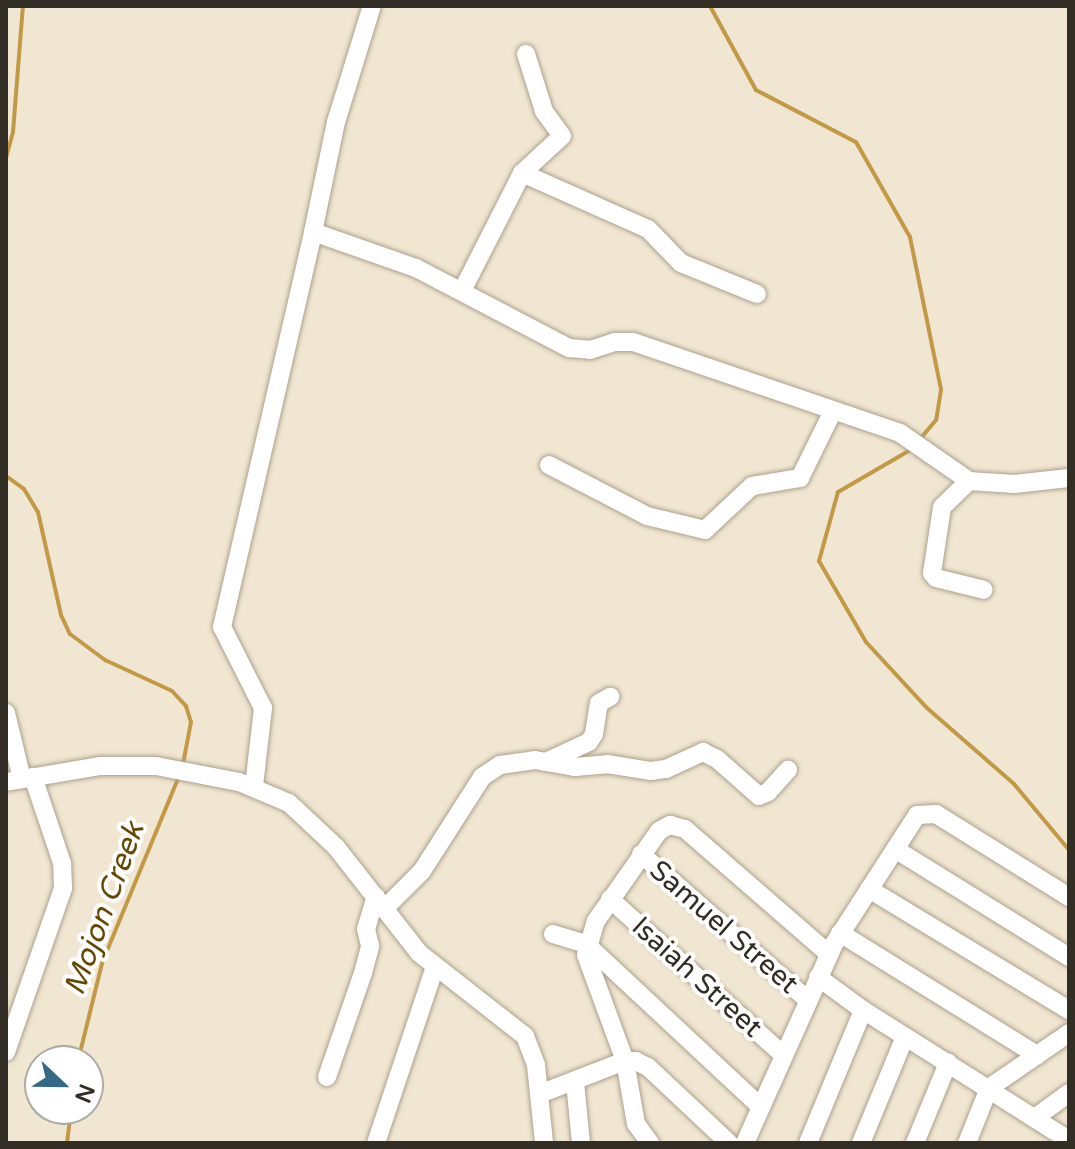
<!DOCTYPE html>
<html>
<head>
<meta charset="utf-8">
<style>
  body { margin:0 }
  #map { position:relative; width:1075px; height:1149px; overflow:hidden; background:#f1e6d1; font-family:"Varela Round",sans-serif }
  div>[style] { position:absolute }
  .stream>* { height:4px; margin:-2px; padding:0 2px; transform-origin:2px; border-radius:2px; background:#c29947 }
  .roads { filter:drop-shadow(0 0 2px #aca18d) drop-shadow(0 0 2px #aca18d) }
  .minor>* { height:18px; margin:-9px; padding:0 9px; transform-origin:9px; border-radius:9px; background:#fff }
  span { translate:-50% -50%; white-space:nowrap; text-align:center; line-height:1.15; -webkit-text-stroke:8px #fff; paint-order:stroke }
  .street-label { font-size:28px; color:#322e26 }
  .water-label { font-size:30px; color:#644804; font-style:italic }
  .frame { position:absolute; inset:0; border:8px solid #322e26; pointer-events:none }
  .north { position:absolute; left:24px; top:1045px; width:80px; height:80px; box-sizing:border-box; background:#fff; border:2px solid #adaba8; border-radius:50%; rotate:112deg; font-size:22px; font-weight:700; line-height:32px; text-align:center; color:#322e26 }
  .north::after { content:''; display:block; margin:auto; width:28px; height:36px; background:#346a85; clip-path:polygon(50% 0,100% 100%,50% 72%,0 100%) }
</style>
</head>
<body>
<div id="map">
  <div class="stream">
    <i style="left:710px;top:6px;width:96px;rotate:61.3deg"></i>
    <i style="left:756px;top:90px;width:113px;rotate:27.5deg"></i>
    <i style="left:856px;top:142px;width:109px;rotate:60.4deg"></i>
    <i style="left:910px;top:237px;width:156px;rotate:78.5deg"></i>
    <i style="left:941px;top:390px;width:30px;rotate:99deg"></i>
    <i style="left:936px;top:420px;width:25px;rotate:130deg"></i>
    <i style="left:6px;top:158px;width:27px;rotate:-75deg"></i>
    <i style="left:13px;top:132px;width:126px;rotate:-85.5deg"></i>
    <i style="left:912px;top:449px;width:86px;rotate:149.8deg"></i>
    <i style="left:838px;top:492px;width:72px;rotate:105.4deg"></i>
    <i style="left:819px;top:561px;width:94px;rotate:59.9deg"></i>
    <i style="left:866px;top:642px;width:90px;rotate:47.3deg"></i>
    <i style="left:927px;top:708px;width:116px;rotate:41.1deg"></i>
    <i style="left:1014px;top:784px;width:86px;rotate:50.2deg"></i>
    <i style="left:6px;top:476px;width:22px;rotate:36deg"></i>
    <i style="left:24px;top:489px;width:27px;rotate:59deg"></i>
    <i style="left:38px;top:512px;width:106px;rotate:77.4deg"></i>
    <i style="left:61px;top:615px;width:21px;rotate:65deg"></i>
    <i style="left:70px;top:634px;width:44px;rotate:36.6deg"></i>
    <i style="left:105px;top:660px;width:74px;rotate:24.8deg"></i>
    <i style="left:172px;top:691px;width:21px;rotate:47deg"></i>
    <i style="left:186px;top:706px;width:17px;rotate:73deg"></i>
    <i style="left:191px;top:722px;width:43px;rotate:100.8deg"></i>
    <i style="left:78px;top:1061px;width:101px;rotate:-76.2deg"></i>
    <i style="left:102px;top:963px;width:202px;rotate:-67.6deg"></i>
    <i style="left:67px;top:1143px;width:34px;rotate:-83deg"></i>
  </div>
  <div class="roads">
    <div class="minor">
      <i style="left:522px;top:173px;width:138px;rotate:24deg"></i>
      <i style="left:648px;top:229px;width:47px;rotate:45.9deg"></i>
      <i style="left:681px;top:263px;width:82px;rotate:22.2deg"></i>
      <i style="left:313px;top:232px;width:112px;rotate:-78.2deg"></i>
      <i style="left:336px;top:122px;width:121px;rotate:-72.8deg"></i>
      <i style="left:462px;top:291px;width:132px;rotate:-63deg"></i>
      <i style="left:522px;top:173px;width:54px;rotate:-42.8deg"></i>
      <i style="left:562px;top:136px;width:31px;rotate:-126deg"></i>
      <i style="left:544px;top:111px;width:60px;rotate:-107.5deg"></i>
      <i style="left:549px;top:465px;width:110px;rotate:27.5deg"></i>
      <i style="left:647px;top:516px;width:60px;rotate:13.6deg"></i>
      <i style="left:705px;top:530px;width:64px;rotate:-43.1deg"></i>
      <i style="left:752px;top:486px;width:49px;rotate:-9.5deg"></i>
      <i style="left:800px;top:478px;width:75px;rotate:-63.8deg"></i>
      <i style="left:969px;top:481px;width:37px;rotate:136deg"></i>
      <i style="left:942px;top:507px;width:67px;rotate:98.6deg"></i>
      <i style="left:932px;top:573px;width:6px;rotate:51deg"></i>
      <i style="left:936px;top:578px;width:49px;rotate:14deg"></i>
      <i style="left:6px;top:713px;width:68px;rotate:76.4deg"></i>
      <i style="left:546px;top:762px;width:47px;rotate:-24.9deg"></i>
      <i style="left:589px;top:742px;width:9px;rotate:-58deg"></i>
      <i style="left:594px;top:734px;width:31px;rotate:-81deg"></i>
      <i style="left:599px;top:703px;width:13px;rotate:-29deg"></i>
      <i style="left:6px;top:782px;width:96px;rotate:-9.6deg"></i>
      <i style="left:101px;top:766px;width:55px"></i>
      <i style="left:156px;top:766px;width:85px;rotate:10.9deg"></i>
      <i style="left:239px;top:782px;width:54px;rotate:22.8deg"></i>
      <i style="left:289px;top:803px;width:64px;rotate:43.1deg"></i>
      <i style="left:336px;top:847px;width:135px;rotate:51.9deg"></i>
      <i style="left:419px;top:953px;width:135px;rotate:38.1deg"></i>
      <i style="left:525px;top:1036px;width:31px;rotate:69deg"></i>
      <i style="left:536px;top:1065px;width:78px;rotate:84.1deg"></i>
      <i style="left:254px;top:786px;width:79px;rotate:-83.4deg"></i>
      <i style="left:263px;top:708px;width:91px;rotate:-116.8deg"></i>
      <i style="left:222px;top:627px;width:405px;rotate:-77deg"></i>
      <i style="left:313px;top:232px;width:109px;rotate:19.3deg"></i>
      <i style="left:416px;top:268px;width:173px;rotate:27.6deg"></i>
      <i style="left:569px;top:348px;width:21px;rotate:5deg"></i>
      <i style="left:590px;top:350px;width:26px;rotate:-18deg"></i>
      <i style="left:615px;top:342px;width:18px"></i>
      <i style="left:633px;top:342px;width:282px;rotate:18.8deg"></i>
      <i style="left:900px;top:433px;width:84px;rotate:34.8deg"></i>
      <i style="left:969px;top:481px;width:45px;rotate:3.8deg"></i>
      <i style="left:1014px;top:484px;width:55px;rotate:-6.2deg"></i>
      <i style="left:895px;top:849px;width:205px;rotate:31.8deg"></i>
      <i style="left:641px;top:854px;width:222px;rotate:41.2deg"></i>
      <i style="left:869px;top:889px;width:234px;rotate:31.2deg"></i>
      <i style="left:610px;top:899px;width:233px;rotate:42deg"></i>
      <i style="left:384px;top:909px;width:54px;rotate:-45deg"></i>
      <i style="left:422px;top:871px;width:112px;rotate:-57.4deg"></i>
      <i style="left:482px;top:777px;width:22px;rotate:-34deg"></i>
      <i style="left:500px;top:765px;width:35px;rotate:-8deg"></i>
      <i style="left:535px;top:760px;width:41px;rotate:9.9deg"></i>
      <i style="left:575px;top:767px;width:32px;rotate:-5deg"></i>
      <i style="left:607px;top:764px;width:45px;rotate:9deg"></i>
      <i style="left:651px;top:771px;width:15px;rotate:-8deg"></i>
      <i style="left:666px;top:769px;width:41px;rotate:-24.7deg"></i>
      <i style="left:703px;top:752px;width:16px;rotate:27deg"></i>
      <i style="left:717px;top:759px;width:56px;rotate:41.4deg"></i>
      <i style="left:759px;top:796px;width:10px;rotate:-24deg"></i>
      <i style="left:768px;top:792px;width:30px;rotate:-48deg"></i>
      <i style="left:840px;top:933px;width:232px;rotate:31.8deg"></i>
      <i style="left:553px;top:934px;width:34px;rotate:17deg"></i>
      <i style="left:586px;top:944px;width:239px;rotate:43deg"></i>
      <i style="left:818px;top:977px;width:56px;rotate:36.3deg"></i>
      <i style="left:863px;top:1010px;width:244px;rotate:32.3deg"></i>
      <i style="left:6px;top:1052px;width:174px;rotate:-70.8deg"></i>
      <i style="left:63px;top:888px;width:25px;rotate:-92deg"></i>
      <i style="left:62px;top:863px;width:91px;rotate:-108.6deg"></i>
      <i style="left:327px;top:1077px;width:110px;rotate:-70.9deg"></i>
      <i style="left:363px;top:973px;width:28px;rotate:-75deg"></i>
      <i style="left:370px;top:946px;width:17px;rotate:-103deg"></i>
      <i style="left:366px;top:929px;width:34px;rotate:-73deg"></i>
      <i style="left:575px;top:1082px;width:61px;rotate:84.4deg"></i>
      <i style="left:542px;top:1093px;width:89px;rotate:-21.1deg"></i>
      <i style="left:625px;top:1061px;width:11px"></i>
      <i style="left:636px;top:1061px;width:13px;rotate:27deg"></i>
      <i style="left:648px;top:1067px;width:111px;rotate:43.2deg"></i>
      <i style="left:1036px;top:1117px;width:41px;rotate:-36deg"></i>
      <i style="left:376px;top:1143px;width:186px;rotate:-71.5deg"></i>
      <i style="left:650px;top:1143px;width:24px;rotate:-126deg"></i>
      <i style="left:636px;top:1124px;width:64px;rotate:-99.9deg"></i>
      <i style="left:625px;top:1061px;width:113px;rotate:-110.2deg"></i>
      <i style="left:586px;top:955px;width:35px;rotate:-74deg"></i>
      <i style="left:596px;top:921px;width:110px;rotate:-55deg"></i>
      <i style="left:659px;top:831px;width:13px;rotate:-29deg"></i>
      <i style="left:670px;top:825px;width:16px;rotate:15deg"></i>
      <i style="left:685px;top:829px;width:191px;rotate:41deg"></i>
      <i style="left:745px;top:1143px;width:218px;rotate:-65.9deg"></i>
      <i style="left:834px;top:944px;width:153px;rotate:-57.2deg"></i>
      <i style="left:917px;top:815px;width:19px;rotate:-3deg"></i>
      <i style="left:936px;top:814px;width:157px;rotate:32deg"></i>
      <i style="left:808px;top:1143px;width:144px;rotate:-67.5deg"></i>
      <i style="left:861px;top:1143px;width:115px;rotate:-67.5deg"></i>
      <i style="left:915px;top:1143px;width:87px;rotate:-67.6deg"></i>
      <i style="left:967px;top:1143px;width:59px;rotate:-68.2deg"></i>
      <i style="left:989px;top:1088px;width:97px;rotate:-34.5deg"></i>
    </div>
  </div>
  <div class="street-label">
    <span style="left:724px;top:927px;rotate:41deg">Samuel Street</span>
    <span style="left:697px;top:977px;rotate:42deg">Isaiah Street</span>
  </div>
  <div class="water-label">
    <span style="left:105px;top:909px;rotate:-70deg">Mojon Creek</span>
  </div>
  <div class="frame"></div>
  <div class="north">N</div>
</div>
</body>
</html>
